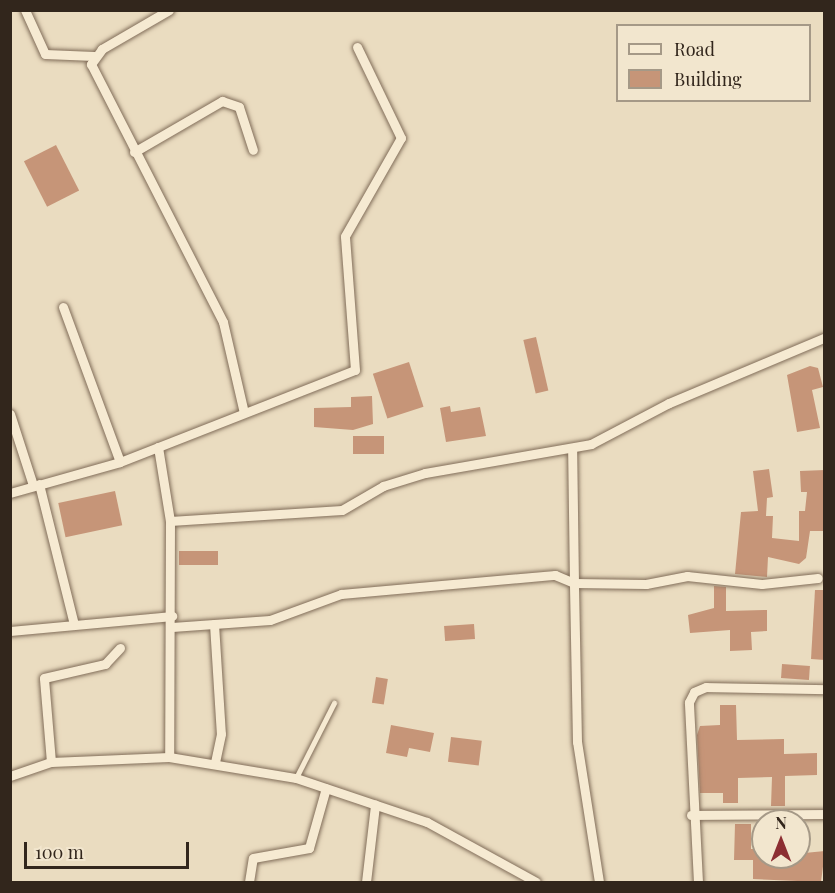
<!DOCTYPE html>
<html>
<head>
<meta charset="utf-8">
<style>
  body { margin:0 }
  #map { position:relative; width:835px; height:893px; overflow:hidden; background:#eadcc0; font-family:"Playfair Display",serif }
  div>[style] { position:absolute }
  .building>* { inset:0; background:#c69578; transform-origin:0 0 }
  .roads { filter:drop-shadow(0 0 2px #816d59) drop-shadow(0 0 2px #816d59) }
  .service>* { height:4.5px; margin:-2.25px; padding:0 2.25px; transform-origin:2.25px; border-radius:2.25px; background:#f6ead2 }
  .minor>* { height:9px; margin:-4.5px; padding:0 4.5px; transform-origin:4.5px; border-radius:4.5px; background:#f6ead2 }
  span { translate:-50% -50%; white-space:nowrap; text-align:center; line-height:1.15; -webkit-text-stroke:4.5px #f2e6ce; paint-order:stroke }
  .frame { position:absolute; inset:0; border:12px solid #32261c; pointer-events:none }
  .legend { position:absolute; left:616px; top:24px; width:195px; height:78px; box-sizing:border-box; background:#f2e6ce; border:2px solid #a59987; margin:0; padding:8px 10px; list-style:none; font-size:18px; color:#32261c }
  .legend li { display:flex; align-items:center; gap:12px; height:30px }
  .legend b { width:30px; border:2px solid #a59987 }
  .north { position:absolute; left:751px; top:809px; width:60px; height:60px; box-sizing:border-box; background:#f2e6ce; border:2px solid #a59987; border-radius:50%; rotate:0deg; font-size:16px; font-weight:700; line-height:24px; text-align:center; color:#32261c }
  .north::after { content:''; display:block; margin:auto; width:21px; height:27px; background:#8c2e32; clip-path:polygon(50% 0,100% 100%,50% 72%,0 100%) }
  .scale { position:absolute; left:24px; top:842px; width:165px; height:27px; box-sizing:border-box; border:3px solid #32261c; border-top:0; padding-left:8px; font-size:18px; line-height:21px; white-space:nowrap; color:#32261c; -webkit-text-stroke:4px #f2e6ce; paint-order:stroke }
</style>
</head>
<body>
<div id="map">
  <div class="building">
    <i style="left:56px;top:145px;width:51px;height:36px;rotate:63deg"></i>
    <i style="left:536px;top:337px;width:55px;height:13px;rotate:77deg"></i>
    <i style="left:409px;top:362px;width:47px;height:38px;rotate:72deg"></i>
    <i style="clip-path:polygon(810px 366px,818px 368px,823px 387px,812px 390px,820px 428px,797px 432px,787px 375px)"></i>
    <i style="clip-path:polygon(372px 396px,373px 424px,353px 430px,314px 427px,314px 408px,351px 407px,351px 397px)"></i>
    <i style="clip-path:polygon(450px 406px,451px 412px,480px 407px,486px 436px,446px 442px,440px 408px)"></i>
    <i style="left:353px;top:436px;width:31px;height:18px"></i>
    <i style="clip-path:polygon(769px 469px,773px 497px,767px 498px,766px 516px,773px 516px,772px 538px,799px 541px,799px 511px,805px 511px,807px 492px,801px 492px,800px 471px,825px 470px,825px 531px,810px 531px,806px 558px,799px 564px,768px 557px,767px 577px,735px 574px,741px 512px,758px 511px,753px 471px)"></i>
    <i style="left:115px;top:491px;width:35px;height:58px;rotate:78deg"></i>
    <i style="left:218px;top:551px;width:14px;height:39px;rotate:90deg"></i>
    <i style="clip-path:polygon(714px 586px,726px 587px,726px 611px,767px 610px,767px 631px,751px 632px,752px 650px,730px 651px,730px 630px,690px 633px,688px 615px,714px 608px)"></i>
    <i style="clip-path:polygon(815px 590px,825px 590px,825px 660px,811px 659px)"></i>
    <i style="left:474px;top:624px;width:15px;height:30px;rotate:86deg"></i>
    <i style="left:782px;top:664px;width:28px;height:14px;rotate:4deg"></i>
    <i style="left:376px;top:677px;width:12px;height:26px;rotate:9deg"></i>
    <i style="clip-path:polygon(720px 705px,736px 705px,737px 740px,784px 739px,784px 754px,817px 753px,817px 775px,785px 776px,785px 806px,771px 806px,772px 777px,738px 778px,738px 803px,723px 803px,723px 793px,700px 793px,697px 735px,700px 726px,720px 725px)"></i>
    <i style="clip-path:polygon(391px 725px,434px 733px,430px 752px,409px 748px,407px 757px,386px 753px)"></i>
    <i style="left:451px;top:737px;width:31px;height:25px;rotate:7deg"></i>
    <i style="clip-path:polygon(735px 824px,751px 824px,751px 849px,763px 849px,763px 857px,825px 851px,821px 882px,753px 879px,753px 860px,734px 860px)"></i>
  </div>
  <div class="roads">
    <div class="service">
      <i style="left:296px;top:778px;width:84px;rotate:-63.1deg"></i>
    </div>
    <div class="minor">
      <i style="left:25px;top:10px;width:48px;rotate:65.6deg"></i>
      <i style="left:45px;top:54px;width:49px;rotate:2.3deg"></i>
      <i style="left:169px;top:10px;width:78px;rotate:149.8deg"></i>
      <i style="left:102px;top:49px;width:19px;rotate:126deg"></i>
      <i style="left:91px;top:64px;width:290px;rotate:62.9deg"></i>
      <i style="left:223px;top:322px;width:93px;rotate:77deg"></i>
      <i style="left:134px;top:152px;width:102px;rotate:-30.1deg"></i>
      <i style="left:222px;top:101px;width:18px;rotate:19deg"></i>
      <i style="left:239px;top:107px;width:45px;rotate:72deg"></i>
      <i style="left:63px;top:307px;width:165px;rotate:69.8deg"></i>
      <i style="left:10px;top:414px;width:75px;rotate:72.1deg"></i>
      <i style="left:158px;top:447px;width:75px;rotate:80.8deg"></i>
      <i style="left:170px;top:521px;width:236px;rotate:90.2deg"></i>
      <i style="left:39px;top:484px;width:144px;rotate:76deg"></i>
      <i style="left:10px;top:493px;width:114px;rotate:-15.7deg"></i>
      <i style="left:120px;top:462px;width:252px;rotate:-21.4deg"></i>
      <i style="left:355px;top:370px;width:134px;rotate:-94.3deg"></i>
      <i style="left:345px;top:236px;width:113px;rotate:-60.3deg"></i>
      <i style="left:401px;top:138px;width:101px;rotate:-115.8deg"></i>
      <i style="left:170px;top:521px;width:172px;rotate:-3.7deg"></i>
      <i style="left:342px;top:510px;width:48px;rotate:-30.3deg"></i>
      <i style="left:383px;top:486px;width:44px;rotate:-17.2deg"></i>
      <i style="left:425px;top:473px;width:169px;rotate:-9.9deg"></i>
      <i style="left:591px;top:444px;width:88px;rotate:-27.7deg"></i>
      <i style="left:669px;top:403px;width:168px;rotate:-22.8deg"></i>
      <i style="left:214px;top:624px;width:110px;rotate:86.4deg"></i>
      <i style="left:221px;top:734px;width:30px;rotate:102deg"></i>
      <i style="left:172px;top:627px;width:98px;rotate:-4.1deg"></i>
      <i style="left:270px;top:620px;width:76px;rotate:-20.1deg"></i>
      <i style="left:341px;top:594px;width:215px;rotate:-5.1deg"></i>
      <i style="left:555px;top:575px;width:21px;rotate:23deg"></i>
      <i style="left:574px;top:583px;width:135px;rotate:-90.8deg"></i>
      <i style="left:10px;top:631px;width:163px;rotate:-5.3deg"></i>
      <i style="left:51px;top:762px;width:84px;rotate:-94.8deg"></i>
      <i style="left:44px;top:678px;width:63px;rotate:-12.9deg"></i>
      <i style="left:105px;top:664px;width:22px;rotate:-47deg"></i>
      <i style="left:10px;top:776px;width:43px;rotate:-18.9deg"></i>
      <i style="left:51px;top:762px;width:118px;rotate:-2.4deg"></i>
      <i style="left:169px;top:757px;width:129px;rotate:9.4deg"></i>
      <i style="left:296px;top:778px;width:138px;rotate:18.6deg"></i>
      <i style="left:427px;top:822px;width:124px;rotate:28.8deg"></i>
      <i style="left:691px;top:815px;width:133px;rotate:-0.4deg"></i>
      <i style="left:249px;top:882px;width:24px;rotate:-81deg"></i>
      <i style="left:253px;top:858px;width:57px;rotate:-10.1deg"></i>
      <i style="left:309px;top:848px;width:62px;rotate:-74.2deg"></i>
      <i style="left:366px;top:882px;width:78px;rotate:-83.3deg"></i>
      <i style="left:599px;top:882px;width:142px;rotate:-98.9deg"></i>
      <i style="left:577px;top:742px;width:159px;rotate:-91.1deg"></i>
      <i style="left:574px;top:583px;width:72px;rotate:0.8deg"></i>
      <i style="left:646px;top:584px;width:42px;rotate:-11deg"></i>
      <i style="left:687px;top:576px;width:75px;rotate:6.1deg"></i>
      <i style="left:762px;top:584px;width:56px;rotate:-6.1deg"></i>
      <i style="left:698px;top:882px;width:180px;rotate:-92.9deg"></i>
      <i style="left:689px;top:702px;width:11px;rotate:-63deg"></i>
      <i style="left:694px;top:692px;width:13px;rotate:-23deg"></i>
      <i style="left:706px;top:687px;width:118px;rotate:1deg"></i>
    </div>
  </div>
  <div class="frame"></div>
  <ul class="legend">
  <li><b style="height:8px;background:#f6ead2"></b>Road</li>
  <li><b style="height:16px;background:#c69578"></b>Building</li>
  </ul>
  <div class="north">N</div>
  <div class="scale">100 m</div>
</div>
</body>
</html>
